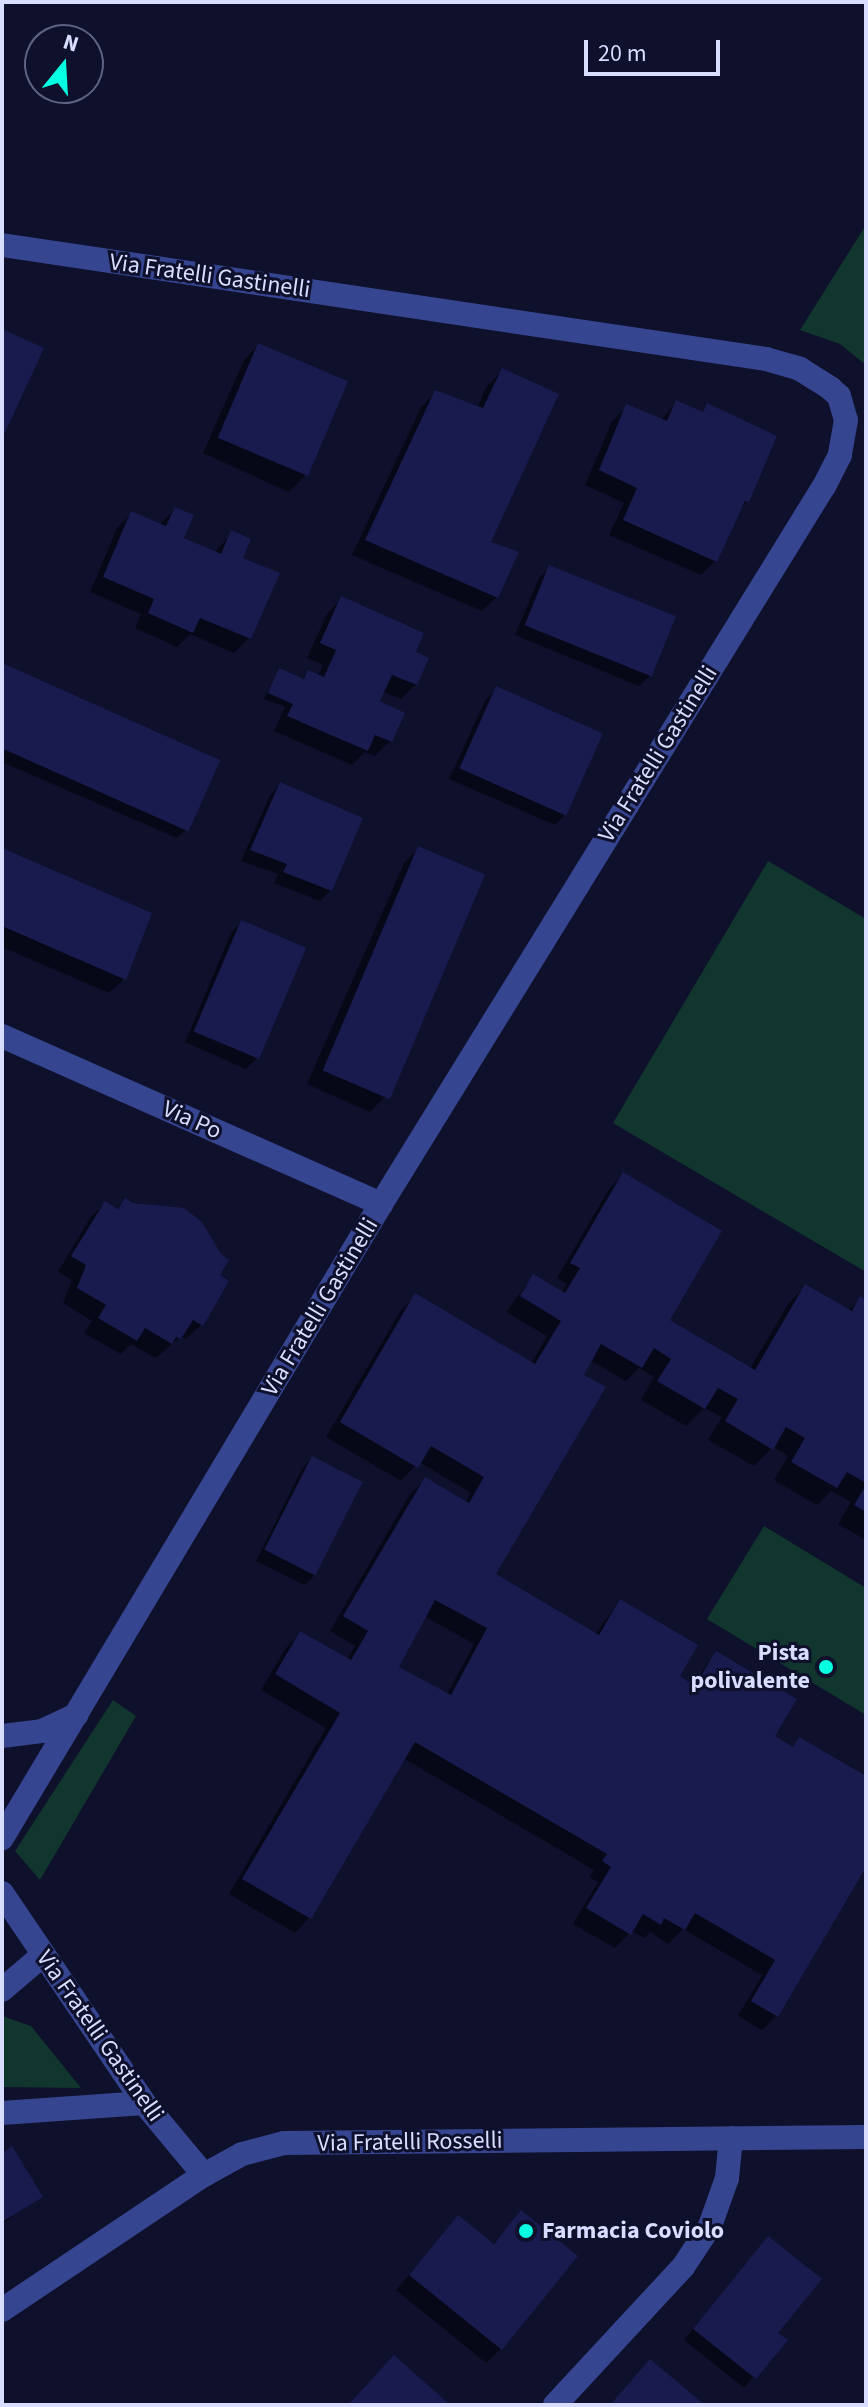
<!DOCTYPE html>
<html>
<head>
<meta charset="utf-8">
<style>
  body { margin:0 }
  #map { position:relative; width:868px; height:2407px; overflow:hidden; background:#0e102c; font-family:"Source Sans 3",sans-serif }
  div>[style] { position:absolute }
  .green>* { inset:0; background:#11362d }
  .shadow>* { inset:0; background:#0007 }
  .building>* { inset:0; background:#191a4e; transform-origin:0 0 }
  .minor>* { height:24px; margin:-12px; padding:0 12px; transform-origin:12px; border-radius:12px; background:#35458f }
  .dots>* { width:22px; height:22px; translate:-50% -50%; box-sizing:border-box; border:4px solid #0e102c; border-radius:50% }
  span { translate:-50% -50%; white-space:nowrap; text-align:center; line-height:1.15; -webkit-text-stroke:6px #0e102c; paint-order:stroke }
  .street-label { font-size:24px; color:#d9ddff }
  .poi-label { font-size:24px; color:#d9ddff; font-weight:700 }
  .right { translate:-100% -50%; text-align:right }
  .left { translate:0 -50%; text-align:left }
  .frame { position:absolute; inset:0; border:4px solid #d9ddff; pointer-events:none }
  .north { position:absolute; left:24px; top:24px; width:80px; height:80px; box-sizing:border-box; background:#0e102c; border:2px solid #5f6280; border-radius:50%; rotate:18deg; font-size:22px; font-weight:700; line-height:32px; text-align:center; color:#d9ddff }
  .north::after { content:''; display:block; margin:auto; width:28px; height:36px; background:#05ffe1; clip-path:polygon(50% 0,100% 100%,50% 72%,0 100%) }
  .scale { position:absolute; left:584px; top:40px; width:136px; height:36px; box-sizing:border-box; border:4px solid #d9ddff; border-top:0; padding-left:10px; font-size:24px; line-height:28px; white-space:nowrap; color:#d9ddff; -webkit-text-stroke:6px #0e102c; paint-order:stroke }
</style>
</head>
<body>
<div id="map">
  <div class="green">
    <i style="clip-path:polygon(866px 225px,866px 365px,840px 344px,800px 330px)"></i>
    <i style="clip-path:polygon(768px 861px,866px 919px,866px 1272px,613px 1123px)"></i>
    <i style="clip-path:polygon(764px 1526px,866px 1588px,866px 1715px,707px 1619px)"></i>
    <i style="clip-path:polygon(113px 1700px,136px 1716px,40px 1880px,15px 1851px)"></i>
    <i style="clip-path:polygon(2px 2016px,31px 2026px,81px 2088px,2px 2087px)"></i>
  </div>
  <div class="shadow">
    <i style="clip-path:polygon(258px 345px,345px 383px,304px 477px,289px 492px,203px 453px,244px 360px)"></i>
    <i style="clip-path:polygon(502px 371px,488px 543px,497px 597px,482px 611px,352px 555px,421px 407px,436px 393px,477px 408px,487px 386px)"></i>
    <i style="clip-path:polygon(677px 402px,700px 413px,707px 406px,747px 501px,739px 510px,716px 560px,701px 575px,609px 535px,624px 503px,585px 485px,612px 421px,627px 407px,660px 421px)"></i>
    <i style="clip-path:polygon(175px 509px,182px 539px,214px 554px,232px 532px,241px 559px,249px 638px,234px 653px,190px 634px,177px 647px,135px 628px,141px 614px,90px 592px,117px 528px,132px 513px,160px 524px)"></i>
    <i style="clip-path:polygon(549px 568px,650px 676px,639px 686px,515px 635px,539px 578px)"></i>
    <i style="clip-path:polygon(341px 599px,413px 653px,416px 684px,401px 699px,382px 691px,377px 702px,402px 714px,390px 741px,375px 756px,365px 752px,352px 765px,274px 731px,285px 707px,264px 699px,280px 670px,301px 680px,309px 672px,318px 676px,323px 665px,307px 658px,327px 614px)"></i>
    <i style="clip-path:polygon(2px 665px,192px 824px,177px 838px,2px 762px)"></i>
    <i style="clip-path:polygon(497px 689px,565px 815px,555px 825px,449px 779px,486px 699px)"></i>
    <i style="clip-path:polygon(280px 784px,331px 890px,320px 901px,274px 883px,278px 874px,241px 861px,270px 795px)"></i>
    <i style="clip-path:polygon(419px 848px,385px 1097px,370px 1112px,307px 1084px,404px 863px)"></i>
    <i style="clip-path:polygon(2px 850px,124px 979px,109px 993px,2px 947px)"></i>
    <i style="clip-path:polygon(241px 922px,256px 1059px,246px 1069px,185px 1042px,231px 933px)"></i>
    <i style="clip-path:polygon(evenodd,623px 1174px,667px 1321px,750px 1369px,788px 1304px,805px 1287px,848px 1311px,861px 1299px,866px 1302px,866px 1540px,838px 1524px,851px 1502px,831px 1491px,817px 1505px,774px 1480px,788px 1456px,773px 1447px,754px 1466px,708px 1440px,722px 1417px,704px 1408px,686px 1426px,641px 1400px,654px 1377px,639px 1368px,626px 1381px,590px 1360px,494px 1575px,595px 1634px,620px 1601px,677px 1676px,691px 1685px,716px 1654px,772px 1737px,791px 1748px,799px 1739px,866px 1778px,866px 1864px,777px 2015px,762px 2030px,738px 2016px,762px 1975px,683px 1929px,668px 1944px,650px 1932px,644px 1938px,632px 1931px,615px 1948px,573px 1924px,598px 1882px,589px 1877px,594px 1870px,403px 1758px,309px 1918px,295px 1933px,229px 1894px,326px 1728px,261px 1690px,286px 1648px,300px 1633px,346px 1660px,355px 1646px,330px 1631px,410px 1494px,425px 1480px,465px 1503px,471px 1493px,419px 1462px,401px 1481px,326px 1437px,401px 1310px,416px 1296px,531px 1364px,547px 1336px,506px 1312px,533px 1276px,561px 1293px,567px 1284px,557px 1278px,609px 1189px,623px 1174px,424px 1616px,474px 1644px,447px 1694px,397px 1668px,424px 1616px)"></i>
    <i style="clip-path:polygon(125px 1200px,217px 1276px,201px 1325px,186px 1339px,181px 1336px,156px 1358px,131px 1344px,121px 1354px,84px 1333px,92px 1321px,63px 1303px,72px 1280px,58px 1272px,90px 1218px,105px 1203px,116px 1209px)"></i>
    <i style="clip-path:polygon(312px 1458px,316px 1574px,305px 1585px,256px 1561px,302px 1469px)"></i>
    <i style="clip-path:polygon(2px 2155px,40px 2196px,2px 2224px)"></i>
    <i style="clip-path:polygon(521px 2213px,501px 2349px,486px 2363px,396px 2290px,458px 2217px,492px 2245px)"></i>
    <i style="clip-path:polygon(768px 2238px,776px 2333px,785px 2340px,744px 2388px,684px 2340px)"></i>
    <i style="clip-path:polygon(394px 2358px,445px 2404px,350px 2405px)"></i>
  </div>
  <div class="building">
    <i style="clip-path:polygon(2px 329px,44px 348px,2px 439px)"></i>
    <i style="left:258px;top:343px;width:98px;height:103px;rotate:23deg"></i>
    <i style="clip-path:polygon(502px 368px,559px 394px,491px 542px,519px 552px,498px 598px,365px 540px,435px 390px,483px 408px)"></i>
    <i style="clip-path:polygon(676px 400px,703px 412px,707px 403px,777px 436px,749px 502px,745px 501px,717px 562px,623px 520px,637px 488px,599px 470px,626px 404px,667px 421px)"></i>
    <i style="clip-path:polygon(175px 507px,194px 515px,184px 538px,221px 554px,231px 530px,251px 539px,243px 558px,280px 573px,251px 639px,200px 618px,193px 633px,148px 613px,154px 599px,103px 577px,131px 511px,166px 526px)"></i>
    <i style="left:549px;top:565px;width:137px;height:65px;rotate:22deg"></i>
    <i style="clip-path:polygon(341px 596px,424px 633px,416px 652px,429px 658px,417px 685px,392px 675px,380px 701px,405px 713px,392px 742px,375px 735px,368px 751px,287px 716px,293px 704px,268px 693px,279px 668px,304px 679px,308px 670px,324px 677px,336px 650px,320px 643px)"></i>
    <i style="left:2px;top:663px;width:239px;height:78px;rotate:24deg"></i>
    <i style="left:496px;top:686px;width:117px;height:90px;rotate:24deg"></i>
    <i style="clip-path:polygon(280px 782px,363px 818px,332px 891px,283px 872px,287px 864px,250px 850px)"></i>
    <i style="left:418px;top:846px;width:73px;height:244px;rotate:23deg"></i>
    <i style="clip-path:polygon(2px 848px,152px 913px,126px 980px,2px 926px)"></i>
    <i style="left:241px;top:920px;width:71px;height:121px;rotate:23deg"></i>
    <i style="clip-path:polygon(evenodd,623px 1172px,722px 1231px,670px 1320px,755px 1370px,805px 1284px,852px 1311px,860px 1296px,866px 1300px,866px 1483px,847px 1472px,837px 1488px,791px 1462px,805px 1438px,786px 1427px,773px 1450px,725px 1421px,738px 1399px,718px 1388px,705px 1409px,657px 1381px,671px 1359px,654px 1348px,642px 1368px,601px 1344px,584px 1375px,606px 1387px,496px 1574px,599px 1635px,620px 1599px,698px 1645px,680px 1676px,695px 1686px,716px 1651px,797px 1699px,775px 1736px,793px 1747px,799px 1737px,866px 1776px,866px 1867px,778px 2017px,751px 2001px,775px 1960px,695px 1913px,685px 1930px,664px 1918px,661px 1925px,643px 1914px,631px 1935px,586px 1908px,611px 1867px,602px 1861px,607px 1854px,415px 1742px,311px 1919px,242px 1879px,340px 1713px,275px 1674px,300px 1631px,351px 1660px,368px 1631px,343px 1616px,425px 1477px,469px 1503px,484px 1477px,431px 1446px,418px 1468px,340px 1422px,415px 1293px,535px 1364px,561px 1321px,520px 1296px,533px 1274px,565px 1293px,580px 1268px,570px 1263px,623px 1172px,435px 1600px,487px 1628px,451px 1695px,399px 1667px,435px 1600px)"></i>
    <i style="clip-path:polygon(125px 1198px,133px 1203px,184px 1208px,202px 1222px,221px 1254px,229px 1260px,220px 1275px,229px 1281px,203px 1326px,193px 1320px,181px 1339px,176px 1337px,172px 1344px,145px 1328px,137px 1341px,98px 1318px,106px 1305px,77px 1288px,86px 1265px,71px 1256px,105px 1201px,118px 1209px)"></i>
    <i style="left:312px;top:1456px;width:57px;height:105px;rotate:27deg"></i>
    <i style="clip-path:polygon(866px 1485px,866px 1512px,854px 1505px)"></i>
    <i style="clip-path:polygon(12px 2146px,43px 2197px,2px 2222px,2px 2153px)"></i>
    <i style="clip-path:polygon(521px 2210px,578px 2256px,502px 2350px,409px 2275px,458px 2215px,494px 2244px)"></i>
    <i style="clip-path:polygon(768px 2236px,822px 2279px,778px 2333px,788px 2340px,756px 2379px,693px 2329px)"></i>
    <i style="clip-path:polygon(394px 2355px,448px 2403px,348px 2405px)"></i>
    <i style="clip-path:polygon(650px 2359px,705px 2405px,610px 2405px)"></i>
  </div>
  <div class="minor">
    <i style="left:2px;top:245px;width:772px;rotate:8.49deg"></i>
    <i style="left:766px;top:359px;width:35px;rotate:16deg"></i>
    <i style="left:800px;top:369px;width:36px;rotate:32deg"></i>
    <i style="left:830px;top:388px;width:12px;rotate:42deg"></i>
    <i style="left:839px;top:396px;width:25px;rotate:74deg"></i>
    <i style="left:846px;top:420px;width:36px;rotate:100deg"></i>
    <i style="left:840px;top:455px;width:35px;rotate:117deg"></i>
    <i style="left:824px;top:486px;width:844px;rotate:121.67deg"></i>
    <i style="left:381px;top:1204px;width:739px;rotate:120.87deg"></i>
    <i style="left:2px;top:1036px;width:415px;rotate:23.9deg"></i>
    <i style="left:2px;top:1736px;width:40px;rotate:-7.1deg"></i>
    <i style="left:42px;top:1731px;width:38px;rotate:-25deg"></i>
    <i style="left:2px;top:1893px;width:254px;rotate:55.9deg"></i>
    <i style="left:144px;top:2103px;width:94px;rotate:50.2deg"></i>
    <i style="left:2px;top:1990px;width:54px;rotate:-40.5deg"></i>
    <i style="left:2px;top:2113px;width:142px;rotate:-4deg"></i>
    <i style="left:2px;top:2310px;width:243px;rotate:-33.8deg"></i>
    <i style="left:204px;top:2175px;width:43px;rotate:-28.9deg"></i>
    <i style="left:242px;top:2154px;width:43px;rotate:-14.7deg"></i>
    <i style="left:284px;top:2143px;width:582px;rotate:-0.59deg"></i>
    <i style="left:555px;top:2405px;width:188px;rotate:-47.2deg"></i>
    <i style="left:683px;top:2267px;width:49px;rotate:-56.6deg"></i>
    <i style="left:710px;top:2226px;width:51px;rotate:-70.5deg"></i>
    <i style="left:727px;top:2178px;width:40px;rotate:-84.3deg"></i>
  </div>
  <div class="dots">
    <i style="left:826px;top:1667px;background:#05ffe1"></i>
    <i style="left:526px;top:2231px;background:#05ffe1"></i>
  </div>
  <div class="street-label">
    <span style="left:210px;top:276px;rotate:8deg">Via Fratelli Gastinelli</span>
    <span style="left:658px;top:754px;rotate:-58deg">Via Fratelli Gastinelli</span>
    <span style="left:192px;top:1120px;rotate:24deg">Via Po</span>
    <span style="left:320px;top:1307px;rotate:-59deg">Via Fratelli Gastinelli</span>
    <span style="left:100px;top:2036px;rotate:55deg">Via Fratelli Gastinelli</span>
    <span style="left:410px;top:2142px;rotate:-1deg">Via Fratelli Rosselli</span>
  </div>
  <div class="poi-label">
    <span class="right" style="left:810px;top:1667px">Pista<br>polivalente</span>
    <span class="left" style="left:542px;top:2231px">Farmacia Coviolo</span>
  </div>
  <div class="frame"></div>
  <div class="north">N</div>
  <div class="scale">20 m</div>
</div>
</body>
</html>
